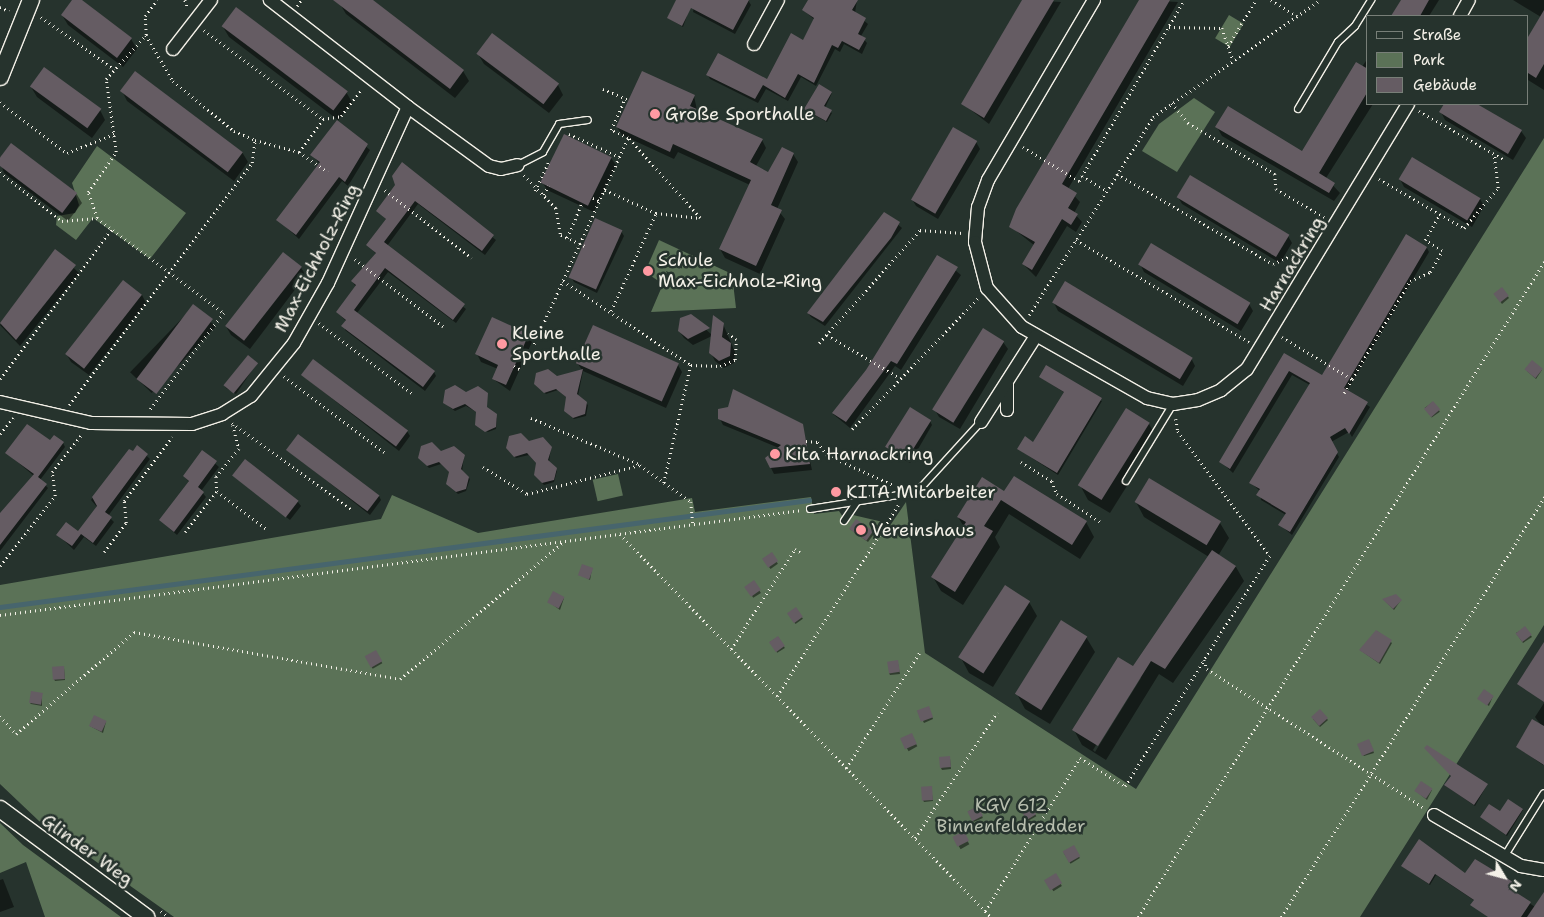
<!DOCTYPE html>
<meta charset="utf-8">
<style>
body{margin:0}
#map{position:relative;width:1544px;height:917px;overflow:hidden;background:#26332d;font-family:"Shantell Sans",sans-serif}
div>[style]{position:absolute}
.green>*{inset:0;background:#5b7257;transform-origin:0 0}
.shadow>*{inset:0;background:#0007;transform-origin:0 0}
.stream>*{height:4.5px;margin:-2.25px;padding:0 2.25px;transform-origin:2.25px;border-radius:2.25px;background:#47656d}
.building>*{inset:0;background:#655c63;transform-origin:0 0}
.path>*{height:2.5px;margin-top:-1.25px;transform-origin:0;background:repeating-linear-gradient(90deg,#f4f1e8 0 1px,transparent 0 5px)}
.roads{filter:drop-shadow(1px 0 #f4f1e8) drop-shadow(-1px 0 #f4f1e8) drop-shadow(0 1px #f4f1e8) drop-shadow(0 -1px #f4f1e8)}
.lane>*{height:6px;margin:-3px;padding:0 3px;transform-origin:3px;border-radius:3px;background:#26332d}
.street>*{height:12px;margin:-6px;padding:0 6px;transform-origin:6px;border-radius:6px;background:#26332d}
.secondary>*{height:16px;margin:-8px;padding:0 8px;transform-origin:8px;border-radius:8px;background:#26332d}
.dots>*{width:14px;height:14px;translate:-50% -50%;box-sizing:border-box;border:2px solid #26332d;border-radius:50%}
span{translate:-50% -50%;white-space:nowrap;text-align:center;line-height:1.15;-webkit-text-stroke:5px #26332d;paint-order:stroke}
.poi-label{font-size:18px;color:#f4f1e8}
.left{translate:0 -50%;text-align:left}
.street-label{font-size:18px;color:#f4f1e8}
.park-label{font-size:18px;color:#b7beae}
.legend{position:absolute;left:1366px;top:15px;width:162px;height:90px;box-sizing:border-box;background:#26332d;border:1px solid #787f78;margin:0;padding:6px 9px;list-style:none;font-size:15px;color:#f4f1e8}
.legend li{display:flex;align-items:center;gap:10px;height:25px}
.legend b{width:25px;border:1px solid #787f78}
.north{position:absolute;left:1479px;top:852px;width:50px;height:50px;-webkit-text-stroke:4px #26332d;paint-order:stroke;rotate:127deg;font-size:14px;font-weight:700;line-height:20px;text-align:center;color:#f4f1e8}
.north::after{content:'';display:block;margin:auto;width:18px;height:22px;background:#f4f1e8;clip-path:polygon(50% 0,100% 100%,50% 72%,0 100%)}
</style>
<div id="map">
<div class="green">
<div style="left:1229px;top:15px;width:17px;height:27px;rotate:31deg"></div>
<div style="clip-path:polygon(1194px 98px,1215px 112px,1177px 172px,1142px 151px,1159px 124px)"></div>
<div style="clip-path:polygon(1544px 138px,1544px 625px,1360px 917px,174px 917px,39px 821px,0 784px,0 585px,381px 519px,392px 495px,478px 533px,692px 498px,695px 512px,811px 497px,814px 514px,839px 511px,847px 523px,853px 515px,883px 522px,881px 527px,887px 530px,906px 502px,925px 653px,1136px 789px)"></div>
<div style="clip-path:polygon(97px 146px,186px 213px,150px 259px,93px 218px,76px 240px,56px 225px,57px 216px,75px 213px,79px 205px,72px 183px)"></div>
<div style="clip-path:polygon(659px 240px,732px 274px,736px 308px,651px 312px,663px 284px,645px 272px)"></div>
<div style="left:618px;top:474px;width:22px;height:26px;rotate:77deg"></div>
<div style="clip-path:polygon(0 823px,23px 845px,121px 917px,45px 917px,26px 862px,0 873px)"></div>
</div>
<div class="shadow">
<div style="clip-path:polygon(73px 0,80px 0,131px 39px,137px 49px,123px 67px,68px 25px,62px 15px)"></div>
<div style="clip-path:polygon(343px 0,371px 0,463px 71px,469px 81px,455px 98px,346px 14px,340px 4px)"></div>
<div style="clip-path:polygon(695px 0,748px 0,751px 5px,735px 34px,693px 12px)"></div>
<div style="clip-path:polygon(809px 0,857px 0,855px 13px,868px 24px,861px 36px,867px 43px,862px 54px,844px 44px,840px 52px,835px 49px,816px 86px,801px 77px,788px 101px,766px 89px,758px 103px,710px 79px,708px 75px,767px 81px,803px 42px,815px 20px,803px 10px)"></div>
<div style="clip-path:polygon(1024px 0,1061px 2px,989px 124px,963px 104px)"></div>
<div style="clip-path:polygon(1140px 0,1178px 2px,1068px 189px,1080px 202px,1074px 213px,1082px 222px,1076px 232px,1067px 226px,1036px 277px,1023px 264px,1035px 246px,1010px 226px)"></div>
<div style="clip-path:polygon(1402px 0,1439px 0,1429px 16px,1393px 16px)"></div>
<div style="clip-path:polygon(1513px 0,1544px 0,1544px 90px,1528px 80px,1528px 40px,1541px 17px)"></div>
<div style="clip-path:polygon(687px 16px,683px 27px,668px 18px)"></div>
<div style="clip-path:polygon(223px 27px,346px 92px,352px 102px,337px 122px,370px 150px,348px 186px,342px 181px,299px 239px,278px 220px,320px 164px,312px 155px,338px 120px,229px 37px)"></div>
<div style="clip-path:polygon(478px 54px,558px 85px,563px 95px,549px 113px,484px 64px)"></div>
<div style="clip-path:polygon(1368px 58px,1368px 104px,1373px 104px,1326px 178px,1340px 193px,1334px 201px,1222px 136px,1217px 127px,1303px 153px)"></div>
<div style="clip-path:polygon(31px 87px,100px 110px,105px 120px,92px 138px,37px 97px)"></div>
<div style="clip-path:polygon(122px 91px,242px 152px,248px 162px,234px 181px,127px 101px)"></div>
<div style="clip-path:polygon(832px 93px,825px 108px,832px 113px,827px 122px,807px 111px)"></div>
<div style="clip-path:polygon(694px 96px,697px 110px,762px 140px,766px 148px,756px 166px,768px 173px,793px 154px,798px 162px,777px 209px,785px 219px,760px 274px,725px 258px,720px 249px,750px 185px,678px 152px,674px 159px,622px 135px,617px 127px)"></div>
<div style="clip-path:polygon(1446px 104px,1475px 104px,1521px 131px,1526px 138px,1513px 160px,1445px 120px,1441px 112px)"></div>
<div style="clip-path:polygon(976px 142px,980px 149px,938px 219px,916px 206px,912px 199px)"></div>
<div style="clip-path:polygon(11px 145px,76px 193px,82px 203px,68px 221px,4px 173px,0 160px)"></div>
<div style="clip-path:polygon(611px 158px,616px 165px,594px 212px,547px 190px,543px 183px)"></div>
<div style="clip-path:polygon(402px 164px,496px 240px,485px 255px,418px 204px,387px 246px,466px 309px,456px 323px,388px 272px,357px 313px,434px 372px,436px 376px,425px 391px,345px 330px,346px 321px,337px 312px,356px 287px,352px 281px,377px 255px,368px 245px,387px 220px,377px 211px,396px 185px)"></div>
<div style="clip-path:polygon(1400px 179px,1480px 199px,1484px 206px,1472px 227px,1404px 187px)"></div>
<div style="clip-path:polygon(1178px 197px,1288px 236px,1292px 243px,1280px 263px,1182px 204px)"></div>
<div style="clip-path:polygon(885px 214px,902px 228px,825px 326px,811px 317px,808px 313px)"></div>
<div style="clip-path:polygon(621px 231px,624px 236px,597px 293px,574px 282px,571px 277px)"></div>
<div style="clip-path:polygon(1427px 248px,1429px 252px,1347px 391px,1370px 407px,1352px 437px,1349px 432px,1331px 442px,1339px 457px,1292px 535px,1280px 525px,1286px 515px,1261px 500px,1260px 491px,1251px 483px,1310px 385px,1292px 375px,1233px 473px,1221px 462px,1284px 354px,1323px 377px)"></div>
<div style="clip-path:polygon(56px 251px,79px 273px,20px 346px,0 325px)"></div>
<div style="clip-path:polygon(938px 256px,961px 275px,901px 370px,895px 366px,850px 428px,833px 414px,867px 371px)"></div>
<div style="clip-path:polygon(1140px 264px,1249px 304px,1253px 311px,1241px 331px,1144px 272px)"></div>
<div style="clip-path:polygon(301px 268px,306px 275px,250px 349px,231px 335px,227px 328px)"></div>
<div style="clip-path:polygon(1502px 289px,1509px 298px,1502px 304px,1496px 296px)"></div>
<div style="clip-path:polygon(142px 295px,146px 303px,89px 375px,71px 362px,67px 355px)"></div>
<div style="clip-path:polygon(1054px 303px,1191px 358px,1195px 366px,1183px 386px,1058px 311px)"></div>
<div style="left:194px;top:306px;width:30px;height:92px;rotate:44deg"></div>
<div style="clip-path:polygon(691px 316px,712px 335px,723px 324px,735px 352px,734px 363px,724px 368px,715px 361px,711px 353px,712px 336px,693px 345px,684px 338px,679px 331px)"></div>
<div style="clip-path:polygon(528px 335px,532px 342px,510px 391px,493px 379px,498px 369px,481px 362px,477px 354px)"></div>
<div style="clip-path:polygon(1003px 342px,1008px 349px,960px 429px,939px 417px,935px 410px)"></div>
<div style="clip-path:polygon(257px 363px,236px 394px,226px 388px,225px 386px)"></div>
<div style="clip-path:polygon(578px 364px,678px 365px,682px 372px,666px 408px,583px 371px,578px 396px,588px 405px,586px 416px,574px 419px,566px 412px,567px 398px,558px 390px,546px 394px,537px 386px,582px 370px)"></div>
<div style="clip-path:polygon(1542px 370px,1536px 379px,1527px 371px)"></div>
<div style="clip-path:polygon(302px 375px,407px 431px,410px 436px,399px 451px)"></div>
<div style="clip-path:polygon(1040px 377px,1102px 401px,1058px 475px,1018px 449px,1034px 443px,1065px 393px)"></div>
<div style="clip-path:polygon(465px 394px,487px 394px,487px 409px,497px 418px,496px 429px,488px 432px,476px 424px,478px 413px,466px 406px,455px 411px,444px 403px)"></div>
<div style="left:1433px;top:402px;width:12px;height:10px;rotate:55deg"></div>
<div style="clip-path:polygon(720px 419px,802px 425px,812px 470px,774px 474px,771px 468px,779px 448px,723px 425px)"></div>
<div style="clip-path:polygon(930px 421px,932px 425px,910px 463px,890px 452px,888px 447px)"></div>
<div style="clip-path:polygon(1149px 424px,1157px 438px,1110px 513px,1088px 500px,1080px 485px)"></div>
<div style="clip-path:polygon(63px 443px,65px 447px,40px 480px,48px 488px,0 551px,0 518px,34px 476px,7px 453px)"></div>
<div style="clip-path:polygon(529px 443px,551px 448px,549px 462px,557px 471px,554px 482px,544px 485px,535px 475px,537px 464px,529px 455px,516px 458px,508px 450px)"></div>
<div style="clip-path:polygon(137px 447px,150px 459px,108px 516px,114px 522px,96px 546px,84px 537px,74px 550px,58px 535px,78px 533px,97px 507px,91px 500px,129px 450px,133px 453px)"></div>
<div style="clip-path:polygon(288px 450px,379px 496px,381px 500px,370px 515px)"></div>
<div style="clip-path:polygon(202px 452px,219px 467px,201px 491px,206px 497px,177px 535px,161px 521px,189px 482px,184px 476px)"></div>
<div style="clip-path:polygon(441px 452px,464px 456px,462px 472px,470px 479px,466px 491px,458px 494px,449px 486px,450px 473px,441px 464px,429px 468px,421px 460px)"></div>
<div style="clip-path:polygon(234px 476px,298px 502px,301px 506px,290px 520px)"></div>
<div style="clip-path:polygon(evenodd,1150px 480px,1220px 523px,1229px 538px,1218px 556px,1236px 567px,1244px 581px,1173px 683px,1159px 674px,1106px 760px,1082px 745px,1074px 730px,1134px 668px,1209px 557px,1144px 517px,1136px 502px,1150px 480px,1138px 678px,1141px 678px,1095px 752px,1093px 750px,1138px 678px)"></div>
<div style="clip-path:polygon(1004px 493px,1086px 522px,1094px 537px,1080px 559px,1009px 514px,995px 537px,1000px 547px,963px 605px,941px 591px,933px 577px,964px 527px,958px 517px)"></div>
<div style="clip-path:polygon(850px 529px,872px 532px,874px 534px,868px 542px)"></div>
<div style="left:771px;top:554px;width:12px;height:9px;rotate:55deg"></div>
<div style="clip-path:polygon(592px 569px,590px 580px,579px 574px)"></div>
<div style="left:754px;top:582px;width:13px;height:9px;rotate:58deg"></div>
<div style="clip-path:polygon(564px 598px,560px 610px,549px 602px)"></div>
<div style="clip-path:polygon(1401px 600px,1394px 610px,1385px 601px)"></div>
<div style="clip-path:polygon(1029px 602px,1037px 616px,993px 687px,969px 673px,961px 658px)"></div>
<div style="left:796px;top:609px;width:12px;height:9px;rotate:55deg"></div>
<div style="clip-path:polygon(1525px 628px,1532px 637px,1523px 643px,1516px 633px)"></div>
<div style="clip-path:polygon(1377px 631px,1392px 643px,1380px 664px,1360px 650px)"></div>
<div style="left:778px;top:637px;width:13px;height:9px;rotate:58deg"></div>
<div style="clip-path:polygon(1086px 637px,1095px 652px,1050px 724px,1025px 709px,1017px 694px)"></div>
<div style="left:376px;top:652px;width:13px;height:11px;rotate:61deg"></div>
<div style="clip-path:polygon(898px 664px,900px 674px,890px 675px,889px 673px)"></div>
<div style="clip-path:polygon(64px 668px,65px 680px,55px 681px,54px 679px)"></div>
<div style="clip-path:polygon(42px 694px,42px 706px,31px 704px,30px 703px)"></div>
<div style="clip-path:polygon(1493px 696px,1489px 706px,1479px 699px)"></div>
<div style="clip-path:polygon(1544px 703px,1544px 762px,1543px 765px,1517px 747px,1541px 725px,1535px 717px)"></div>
<div style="clip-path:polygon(929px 709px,933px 719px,924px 723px,923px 721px)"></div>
<div style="clip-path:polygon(1313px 719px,1327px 719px,1328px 720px,1320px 727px)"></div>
<div style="clip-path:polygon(106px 722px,103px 733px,90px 726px)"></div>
<div style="left:911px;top:735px;width:13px;height:10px;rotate:61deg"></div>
<div style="clip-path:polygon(1370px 743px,1374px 753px,1364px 756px,1363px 755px)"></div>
<div style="clip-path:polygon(950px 759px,951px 769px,942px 770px,941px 768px)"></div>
<div style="clip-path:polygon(1487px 785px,1475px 806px,1446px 786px)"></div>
<div style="clip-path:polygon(931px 788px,933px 801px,924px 802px,923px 800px)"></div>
<div style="clip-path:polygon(1432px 790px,1427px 800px,1416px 791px)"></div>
<div style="left:1030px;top:805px;width:13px;height:9px;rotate:61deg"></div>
<div style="left:978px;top:807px;width:12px;height:10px;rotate:66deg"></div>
<div style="clip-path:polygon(1523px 810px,1507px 836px,1481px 817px,1501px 813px)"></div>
<div style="left:963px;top:833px;width:13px;height:10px;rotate:61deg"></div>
<div style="left:1073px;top:847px;width:13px;height:11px;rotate:58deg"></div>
<div style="clip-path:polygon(1402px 866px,1512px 882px,1510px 890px,1535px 907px,1544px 903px,1544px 917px,1489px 917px,1475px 901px,1436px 875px,1430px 885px)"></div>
<div style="left:1055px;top:875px;width:13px;height:10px;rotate:58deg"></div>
<div style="clip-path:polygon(3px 879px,14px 907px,0 912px,0 880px)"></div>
</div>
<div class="stream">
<div style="left:0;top:607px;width:816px;rotate:-7.53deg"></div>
</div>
<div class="building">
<div style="clip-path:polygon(72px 0,82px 0,132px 38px,117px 58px,61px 15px)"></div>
<div style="clip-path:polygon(333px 0,373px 0,464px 70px,450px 89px)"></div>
<div style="clip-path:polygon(676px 0,749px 0,733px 30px,691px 8px,682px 26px,667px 18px)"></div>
<div style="clip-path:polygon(808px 0,858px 0,852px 10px,866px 18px,858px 34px,866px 38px,859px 50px,842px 41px,838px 48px,832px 45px,814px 83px,798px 74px,785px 98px,763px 85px,755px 99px,706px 75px,718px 53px,767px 79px,791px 33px,803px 40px,814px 18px,802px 10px)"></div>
<div style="clip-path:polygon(1022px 0,1054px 0,984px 118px,961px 104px)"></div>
<div style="clip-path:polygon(1139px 0,1170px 0,1062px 184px,1077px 193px,1068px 208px,1078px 214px,1071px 225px,1062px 219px,1032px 270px,1022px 264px,1035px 242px,1009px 227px,1016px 209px)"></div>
<div style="clip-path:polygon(1401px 0,1429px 0,1420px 16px,1391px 16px)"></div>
<div style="left:236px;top:7px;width:140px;height:24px;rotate:37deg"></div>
<div style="clip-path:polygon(1544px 10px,1544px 64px,1536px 78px,1528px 73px,1528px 37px)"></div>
<div style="left:492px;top:33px;width:84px;height:26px;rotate:37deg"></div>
<div style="clip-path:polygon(1356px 62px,1368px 69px,1368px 91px,1319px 173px,1335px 183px,1329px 193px,1215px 127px,1228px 106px,1302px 151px)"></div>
<div style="left:44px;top:67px;width:71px;height:24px;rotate:36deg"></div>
<div style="left:135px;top:71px;width:135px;height:25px;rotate:37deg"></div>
<div style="clip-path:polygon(642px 71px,695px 95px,690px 106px,763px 139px,750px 162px,768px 172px,782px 147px,794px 153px,771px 205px,782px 210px,756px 266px,719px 249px,751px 180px,673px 144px,670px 152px,616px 127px)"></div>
<div style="clip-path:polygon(819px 84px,832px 92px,824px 106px,832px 110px,826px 121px,804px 109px)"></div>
<div style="clip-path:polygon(1444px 104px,1477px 104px,1522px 130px,1508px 154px,1439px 112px)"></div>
<div style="clip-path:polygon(337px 120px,368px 144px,345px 182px,339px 177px,296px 235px,276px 220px,320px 162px,310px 155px)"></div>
<div style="left:953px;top:127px;width:28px;height:84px;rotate:30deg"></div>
<div style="left:564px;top:134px;width:53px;height:54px;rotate:26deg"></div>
<div style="left:11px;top:143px;width:83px;height:25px;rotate:37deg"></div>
<div style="left:1412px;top:157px;width:80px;height:26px;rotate:31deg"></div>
<div style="clip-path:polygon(402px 162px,494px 235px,482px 251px,415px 201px,384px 242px,465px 304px,453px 320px,385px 268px,354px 310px,435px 371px,423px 387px,341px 326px,346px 320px,336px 312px,356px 285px,351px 281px,376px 253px,366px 245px,386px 219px,376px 211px,395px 185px,392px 176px)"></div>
<div style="left:1190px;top:175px;width:116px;height:26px;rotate:31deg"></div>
<div style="clip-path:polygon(884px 212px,900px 222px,891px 238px,823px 322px,807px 313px)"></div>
<div style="left:595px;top:218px;width:30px;height:65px;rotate:24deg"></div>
<div style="clip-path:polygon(1406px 234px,1427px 247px,1344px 388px,1368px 402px,1349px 434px,1345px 428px,1330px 437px,1338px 452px,1290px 532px,1278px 525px,1286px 513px,1256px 495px,1260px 489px,1249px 483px,1310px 383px,1289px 371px,1230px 469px,1219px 462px,1284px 353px,1322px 375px)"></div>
<div style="left:1151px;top:243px;width:116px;height:25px;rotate:31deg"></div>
<div style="clip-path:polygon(55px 249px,76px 265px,16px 340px,0 323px)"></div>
<div style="left:283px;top:252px;width:24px;height:94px;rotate:38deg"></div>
<div style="clip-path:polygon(937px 255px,958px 267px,897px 364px,891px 361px,846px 422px,832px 413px,866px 370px)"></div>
<div style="left:123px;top:280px;width:24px;height:94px;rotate:38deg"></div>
<div style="left:1065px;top:281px;width:149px;height:25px;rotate:31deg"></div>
<div style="left:1502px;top:287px;width:11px;height:11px;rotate:52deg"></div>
<div style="left:193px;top:304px;width:25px;height:94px;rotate:37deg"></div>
<div style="clip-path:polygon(691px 314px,710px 328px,688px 339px,678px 331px,680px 318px)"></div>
<div style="clip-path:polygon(713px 315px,724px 323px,722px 337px,731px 343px,730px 356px,719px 361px,709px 353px)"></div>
<div style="clip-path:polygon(492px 317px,529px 334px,506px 385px,492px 379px,498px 365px,475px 354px)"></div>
<div style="left:593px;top:325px;width:94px;height:42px;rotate:24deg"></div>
<div style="left:983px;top:328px;width:25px;height:96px;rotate:32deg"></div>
<div style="left:248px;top:355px;width:13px;height:39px;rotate:39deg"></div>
<div style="left:313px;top:359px;width:119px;height:20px;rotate:37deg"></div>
<div style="left:1532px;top:360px;width:14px;height:12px;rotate:39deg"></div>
<div style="clip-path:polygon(1046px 365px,1102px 398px,1057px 473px,1017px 449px,1025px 436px,1033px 442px,1064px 392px,1039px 377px)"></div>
<div style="clip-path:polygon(548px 369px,557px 376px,583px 369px,577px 394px,587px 402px,585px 414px,573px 418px,564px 411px,566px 397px,556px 389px,544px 393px,534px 384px,536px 373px)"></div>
<div style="clip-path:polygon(455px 385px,466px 392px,478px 386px,488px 393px,487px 407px,497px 414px,496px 427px,485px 432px,475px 425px,476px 412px,465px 404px,453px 409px,443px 403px,445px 390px)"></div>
<div style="clip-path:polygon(733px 389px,803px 424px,810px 464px,770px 468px,765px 458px,781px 445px,718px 419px,718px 409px,728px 407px)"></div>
<div style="left:1433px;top:401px;width:11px;height:12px;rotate:49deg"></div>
<div style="left:910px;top:407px;width:25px;height:47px;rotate:32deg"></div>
<div style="left:1126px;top:408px;width:28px;height:91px;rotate:32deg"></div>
<div style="clip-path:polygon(27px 424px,50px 440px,54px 435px,64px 442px,38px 477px,47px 484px,0 545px,0 513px,34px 474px,5px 453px)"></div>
<div style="clip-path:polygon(521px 433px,529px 441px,543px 437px,552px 447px,548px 460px,557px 468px,554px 480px,542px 483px,534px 475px,536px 463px,527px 453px,514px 457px,506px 448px,509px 436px)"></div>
<div style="left:298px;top:434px;width:102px;height:20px;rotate:37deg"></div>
<div style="clip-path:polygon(432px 442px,441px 451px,454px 446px,465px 455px,461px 469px,469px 477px,466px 489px,456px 492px,446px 484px,449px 472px,439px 462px,427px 466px,418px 458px,421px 446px)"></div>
<div style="clip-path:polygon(137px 445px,148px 454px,105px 512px,112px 517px,93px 543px,81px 534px,72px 546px,56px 535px,66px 522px,78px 531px,97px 506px,92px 497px,129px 449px,133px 451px)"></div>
<div style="clip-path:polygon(202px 450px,217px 461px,198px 487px,204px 492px,174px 532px,159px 520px,189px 481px,183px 476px)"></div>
<div style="left:245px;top:459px;width:68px;height:21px;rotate:38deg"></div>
<div style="clip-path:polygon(1014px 476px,1087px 521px,1072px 545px,1001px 500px,984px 526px,993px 531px,955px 592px,931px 577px,966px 522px,957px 517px,982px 477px,1004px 491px)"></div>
<div style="left:1149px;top:478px;width:84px;height:28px;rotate:31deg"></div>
<div style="left:856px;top:519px;width:21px;height:12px;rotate:35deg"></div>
<div style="clip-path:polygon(1212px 550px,1236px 566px,1165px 669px,1151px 661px,1098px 746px,1072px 730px,1118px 657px,1133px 666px)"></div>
<div style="left:772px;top:552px;width:11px;height:12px;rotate:56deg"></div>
<div style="left:582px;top:564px;width:12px;height:12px;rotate:20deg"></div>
<div style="left:754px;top:580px;width:12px;height:12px;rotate:55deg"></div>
<div style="left:1005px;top:585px;width:30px;height:86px;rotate:33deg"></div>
<div style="left:553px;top:591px;width:13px;height:13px;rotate:27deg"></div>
<div style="clip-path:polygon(1396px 594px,1402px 600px,1393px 609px,1382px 599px)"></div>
<div style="left:796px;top:607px;width:12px;height:11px;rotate:55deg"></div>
<div style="left:1061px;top:620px;width:31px;height:87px;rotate:32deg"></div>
<div style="left:1525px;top:626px;width:11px;height:12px;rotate:52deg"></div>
<div style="clip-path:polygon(1376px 630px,1392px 640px,1379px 663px,1359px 650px)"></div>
<div style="left:778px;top:636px;width:12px;height:11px;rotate:55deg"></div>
<div style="clip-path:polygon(1544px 642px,1544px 702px,1517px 684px)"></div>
<div style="left:376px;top:650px;width:13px;height:13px;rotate:61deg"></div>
<div style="left:898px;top:660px;width:12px;height:11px;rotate:81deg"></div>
<div style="left:64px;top:666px;width:13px;height:12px;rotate:86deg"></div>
<div style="left:1484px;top:689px;width:12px;height:12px;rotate:35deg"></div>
<div style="left:31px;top:691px;width:12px;height:12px;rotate:9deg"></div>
<div style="left:929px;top:706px;width:12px;height:13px;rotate:70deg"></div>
<div style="left:1320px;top:709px;width:12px;height:12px;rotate:48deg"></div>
<div style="left:94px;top:715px;width:14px;height:12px;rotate:25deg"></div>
<div style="clip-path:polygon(1532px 719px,1544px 726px,1544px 765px,1516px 747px)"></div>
<div style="left:912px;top:733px;width:12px;height:13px;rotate:66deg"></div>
<div style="left:1369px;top:739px;width:13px;height:13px;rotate:67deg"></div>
<div style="clip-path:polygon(1427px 745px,1488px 784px,1474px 805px,1444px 785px,1451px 776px,1424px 748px)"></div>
<div style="left:950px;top:756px;width:11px;height:11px;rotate:85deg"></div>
<div style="left:1421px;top:781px;width:14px;height:12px;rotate:34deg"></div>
<div style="left:932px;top:786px;width:14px;height:11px;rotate:86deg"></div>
<div style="clip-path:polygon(1508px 799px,1523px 809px,1506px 835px,1480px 817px,1489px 804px,1500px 811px)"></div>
<div style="left:1030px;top:804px;width:12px;height:11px;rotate:59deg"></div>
<div style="left:978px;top:806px;width:11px;height:12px;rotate:63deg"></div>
<div style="left:964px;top:831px;width:11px;height:13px;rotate:63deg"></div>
<div style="clip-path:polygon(1419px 839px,1465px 873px,1475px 859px,1513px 882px,1509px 888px,1531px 902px,1521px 917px,1488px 917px,1470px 905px,1474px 900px,1435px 874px,1429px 884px,1401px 866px)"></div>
<div style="left:1074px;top:845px;width:13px;height:13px;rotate:61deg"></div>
<div style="left:1056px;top:873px;width:12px;height:14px;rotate:59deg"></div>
<div style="clip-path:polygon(1544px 892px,1544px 917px,1527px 917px)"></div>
</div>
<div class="path">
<div style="left:185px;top:0;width:9px;rotate:69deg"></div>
<div style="left:1271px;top:0;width:31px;rotate:32deg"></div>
<div style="left:297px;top:6px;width:7px;rotate:-56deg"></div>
<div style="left:0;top:7px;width:10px;rotate:24deg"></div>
<div style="left:41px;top:17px;width:90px;rotate:35.5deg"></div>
<div style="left:1169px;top:27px;width:53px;rotate:1.1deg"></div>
<div style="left:1222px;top:28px;width:34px;rotate:71deg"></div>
<div style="left:204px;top:30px;width:149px;rotate:36.8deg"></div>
<div style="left:323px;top:119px;width:18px;rotate:-9deg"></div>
<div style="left:341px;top:116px;width:34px;rotate:-52deg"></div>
<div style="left:146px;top:35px;width:53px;rotate:59.6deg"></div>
<div style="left:173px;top:81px;width:79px;rotate:39.3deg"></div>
<div style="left:234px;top:131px;width:23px;rotate:23deg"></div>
<div style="left:1228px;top:46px;width:54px;rotate:-58.7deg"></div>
<div style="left:603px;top:89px;width:28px;rotate:23deg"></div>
<div style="left:0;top:102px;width:84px;rotate:37.3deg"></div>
<div style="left:67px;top:153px;width:51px;rotate:-22deg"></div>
<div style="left:1172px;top:103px;width:26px;rotate:51deg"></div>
<div style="left:1188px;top:123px;width:101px;rotate:30.4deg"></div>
<div style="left:1275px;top:174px;width:15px;rotate:86deg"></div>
<div style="left:1276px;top:189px;width:56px;rotate:30.3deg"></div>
<div style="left:1419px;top:111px;width:99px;rotate:29.7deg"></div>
<div style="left:569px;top:134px;width:56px;rotate:24.3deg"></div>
<div style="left:1023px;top:147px;width:66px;rotate:31.3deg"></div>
<div style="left:1079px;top:181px;width:209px;rotate:-59.9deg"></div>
<div style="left:299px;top:152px;width:35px;rotate:35deg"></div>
<div style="left:0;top:172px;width:79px;rotate:38.3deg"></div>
<div style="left:62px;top:221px;width:35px;rotate:-5deg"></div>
<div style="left:97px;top:218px;width:159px;rotate:36.8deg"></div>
<div style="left:224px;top:313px;width:122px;rotate:127.3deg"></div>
<div style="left:1117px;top:174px;width:180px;rotate:30deg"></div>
<div style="left:1273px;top:264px;width:23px;rotate:-25deg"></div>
<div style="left:1294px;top:254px;width:6px;rotate:31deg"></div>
<div style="left:524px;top:175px;width:46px;rotate:45.9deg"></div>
<div style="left:556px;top:208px;width:27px;rotate:80deg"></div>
<div style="left:561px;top:235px;width:26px;rotate:25deg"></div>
<div style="left:1082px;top:176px;width:29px;rotate:31deg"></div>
<div style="left:1379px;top:179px;width:98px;rotate:30deg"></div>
<div style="left:1464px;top:228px;width:52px;rotate:-49.6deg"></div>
<div style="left:1498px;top:188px;width:34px;rotate:-97deg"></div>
<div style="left:385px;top:190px;width:110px;rotate:38deg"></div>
<div style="left:605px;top:190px;width:56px;rotate:24.3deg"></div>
<div style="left:656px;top:213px;width:44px;rotate:6.5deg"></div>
<div style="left:700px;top:218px;width:108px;rotate:-132deg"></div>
<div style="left:628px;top:138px;width:19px;rotate:-155deg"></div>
<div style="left:611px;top:130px;width:35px;rotate:-66deg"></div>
<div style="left:535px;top:191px;width:33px;rotate:-65deg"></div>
<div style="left:544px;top:195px;width:10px;rotate:-66deg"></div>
<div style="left:593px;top:198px;width:8px;rotate:23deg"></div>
<div style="left:97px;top:218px;width:28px;rotate:-109deg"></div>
<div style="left:88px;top:192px;width:49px;rotate:-55deg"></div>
<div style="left:116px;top:152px;width:74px;rotate:-97.8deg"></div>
<div style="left:106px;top:79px;width:59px;rotate:-47.7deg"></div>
<div style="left:146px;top:35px;width:19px;rotate:-93deg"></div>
<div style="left:145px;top:16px;width:20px;rotate:-53deg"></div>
<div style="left:567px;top:238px;width:39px;rotate:-67deg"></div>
<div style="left:1076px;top:240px;width:201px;rotate:30.5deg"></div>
<div style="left:355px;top:259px;width:111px;rotate:37.3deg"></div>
<div style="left:563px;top:281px;width:153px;rotate:33.3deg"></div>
<div style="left:691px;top:365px;width:121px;rotate:102.9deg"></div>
<div style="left:611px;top:311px;width:108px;rotate:-65.3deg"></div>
<div style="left:1029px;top:315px;width:234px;rotate:-57.9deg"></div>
<div style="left:1153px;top:117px;width:204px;rotate:-35deg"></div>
<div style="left:319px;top:323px;width:116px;rotate:37deg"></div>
<div style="left:827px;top:335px;width:85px;rotate:30.5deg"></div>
<div style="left:1282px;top:337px;width:82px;rotate:31deg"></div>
<div style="left:1352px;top:379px;width:114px;rotate:-59.4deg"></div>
<div style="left:1410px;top:281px;width:22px;rotate:-24deg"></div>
<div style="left:1430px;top:272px;width:24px;rotate:-60deg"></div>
<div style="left:1442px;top:251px;width:20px;rotate:-147deg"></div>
<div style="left:1425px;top:240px;width:30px;rotate:-60deg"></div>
<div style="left:819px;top:343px;width:152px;rotate:-48.2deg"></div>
<div style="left:920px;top:230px;width:43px;rotate:4deg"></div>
<div style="left:534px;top:344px;width:226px;rotate:-65.5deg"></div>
<div style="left:691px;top:365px;width:29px;rotate:2deg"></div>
<div style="left:720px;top:366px;width:16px;rotate:-22deg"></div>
<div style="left:735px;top:360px;width:20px;rotate:-87deg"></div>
<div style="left:736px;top:340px;width:10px;rotate:-143deg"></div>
<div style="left:514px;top:366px;width:9px;rotate:27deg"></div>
<div style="left:284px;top:376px;width:126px;rotate:37.2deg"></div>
<div style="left:0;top:379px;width:188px;rotate:-53.4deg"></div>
<div style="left:1344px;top:393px;width:16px;rotate:-60deg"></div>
<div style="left:69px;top:405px;width:303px;rotate:-52.9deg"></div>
<div style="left:252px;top:163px;width:23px;rotate:-83deg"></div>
<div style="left:255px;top:140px;width:46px;rotate:15.3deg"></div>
<div style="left:299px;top:152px;width:41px;rotate:-54deg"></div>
<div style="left:531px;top:418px;width:117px;rotate:23.1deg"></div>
<div style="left:1176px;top:419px;width:12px;rotate:81deg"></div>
<div style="left:1178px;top:431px;width:155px;rotate:53.6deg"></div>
<div style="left:1270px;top:556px;width:123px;rotate:122.4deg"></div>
<div style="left:1204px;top:660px;width:9px;rotate:72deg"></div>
<div style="left:1207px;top:669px;width:256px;rotate:32.6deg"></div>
<div style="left:232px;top:423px;width:147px;rotate:35.9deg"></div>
<div style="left:233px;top:425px;width:25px;rotate:76deg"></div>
<div style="left:239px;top:449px;width:36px;rotate:129deg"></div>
<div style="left:216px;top:477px;width:14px;rotate:86deg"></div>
<div style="left:217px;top:491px;width:64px;rotate:37.4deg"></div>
<div style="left:852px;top:429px;width:182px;rotate:-46.1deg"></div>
<div style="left:0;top:434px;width:21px;rotate:-51deg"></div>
<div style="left:806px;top:441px;width:12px;rotate:5deg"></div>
<div style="left:818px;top:442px;width:16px;rotate:55deg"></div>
<div style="left:827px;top:455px;width:72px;rotate:24.4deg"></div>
<div style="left:1021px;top:462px;width:36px;rotate:32deg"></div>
<div style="left:1052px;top:481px;width:14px;rotate:69deg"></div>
<div style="left:1057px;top:494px;width:52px;rotate:32.5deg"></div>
<div style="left:483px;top:467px;width:52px;rotate:31.5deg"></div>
<div style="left:527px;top:494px;width:117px;rotate:-14.4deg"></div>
<div style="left:640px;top:465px;width:63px;rotate:36deg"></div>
<div style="left:691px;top:502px;width:22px;rotate:85deg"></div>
<div style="left:185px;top:532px;width:52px;rotate:-52deg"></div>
<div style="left:620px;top:534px;width:533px;rotate:45.91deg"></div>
<div style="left:104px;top:552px;width:36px;rotate:-53deg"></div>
<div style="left:126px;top:523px;width:22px;rotate:-95deg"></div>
<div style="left:124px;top:501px;width:80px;rotate:-53.1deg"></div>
<div style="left:0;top:566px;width:89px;rotate:-51.8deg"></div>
<div style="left:55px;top:496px;width:24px;rotate:-97deg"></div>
<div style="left:52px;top:472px;width:48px;rotate:-51.7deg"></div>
<div style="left:0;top:615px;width:809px;rotate:-7.46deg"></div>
<div style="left:731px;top:649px;width:119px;rotate:-57.4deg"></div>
<div style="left:795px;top:549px;width:6px;rotate:31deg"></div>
<div style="left:777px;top:696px;width:226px;rotate:-57.6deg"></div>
<div style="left:0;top:716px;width:24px;rotate:48deg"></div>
<div style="left:16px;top:734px;width:156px;rotate:-40.8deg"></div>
<div style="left:134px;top:632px;width:270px;rotate:10deg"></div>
<div style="left:400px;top:679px;width:213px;rotate:-40deg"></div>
<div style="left:846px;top:768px;width:138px;rotate:-57.5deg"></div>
<div style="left:915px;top:838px;width:150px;rotate:-56.9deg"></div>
<div style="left:161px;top:911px;width:10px;rotate:37deg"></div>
<div style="left:985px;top:911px;width:180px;rotate:-58.2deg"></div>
<div style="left:1080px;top:758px;width:53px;rotate:31.9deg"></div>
<div style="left:1125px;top:786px;width:149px;rotate:-57.9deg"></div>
<div style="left:1138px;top:917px;width:771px;rotate:-58.21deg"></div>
<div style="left:1281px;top:917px;width:496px;rotate:-57.9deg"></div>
</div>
<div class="roads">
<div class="lane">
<div style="left:1298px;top:109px;width:78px;rotate:-59.2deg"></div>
<div style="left:1338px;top:42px;width:23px;rotate:-43deg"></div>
<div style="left:1355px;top:26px;width:31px;rotate:-58deg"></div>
<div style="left:518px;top:165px;width:28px;rotate:-27deg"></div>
<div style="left:543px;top:152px;width:32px;rotate:-60deg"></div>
<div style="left:559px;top:124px;width:29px;rotate:-8deg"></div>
<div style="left:1126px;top:481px;width:90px;rotate:-58.6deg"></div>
<div style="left:810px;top:509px;width:108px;rotate:-9deg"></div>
<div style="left:917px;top:492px;width:95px;rotate:-47.6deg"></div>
<div style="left:844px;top:521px;width:22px;rotate:-56deg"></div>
<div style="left:1504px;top:857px;width:75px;rotate:-58deg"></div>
</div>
<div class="street">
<div style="left:1094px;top:0;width:209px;rotate:120.5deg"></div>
<div style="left:988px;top:180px;width:29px;rotate:110deg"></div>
<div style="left:978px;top:207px;width:35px;rotate:95deg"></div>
<div style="left:975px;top:242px;width:48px;rotate:75.4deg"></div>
<div style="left:987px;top:288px;width:52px;rotate:48.1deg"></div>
<div style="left:1022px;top:327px;width:144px;rotate:29.6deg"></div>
<div style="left:1147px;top:398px;width:27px;rotate:13deg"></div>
<div style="left:1173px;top:404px;width:25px;rotate:-9deg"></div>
<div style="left:1198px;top:400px;width:25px;rotate:-23deg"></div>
<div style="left:1221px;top:390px;width:33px;rotate:-39deg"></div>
<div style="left:1247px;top:369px;width:310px;rotate:-58.7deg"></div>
<div style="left:1460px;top:16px;width:18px;rotate:-61deg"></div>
<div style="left:754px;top:44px;width:50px;rotate:-61.4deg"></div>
<div style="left:173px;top:49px;width:62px;rotate:-52.2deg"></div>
<div style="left:408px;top:107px;width:100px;rotate:36.1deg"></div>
<div style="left:489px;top:166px;width:12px;rotate:14deg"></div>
<div style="left:501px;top:169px;width:17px;rotate:-13deg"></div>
<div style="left:1007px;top:384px;width:26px;rotate:90deg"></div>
<div style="left:0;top:402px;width:93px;rotate:13deg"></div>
<div style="left:91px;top:423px;width:101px;rotate:0.6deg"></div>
<div style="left:192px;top:424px;width:32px;rotate:-18deg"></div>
<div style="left:222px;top:414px;width:34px;rotate:-32deg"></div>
<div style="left:251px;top:396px;width:68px;rotate:-50.9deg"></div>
<div style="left:294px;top:343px;width:69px;rotate:-60.5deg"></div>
<div style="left:328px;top:283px;width:193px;rotate:-65.6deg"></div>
<div style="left:408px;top:107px;width:175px;rotate:-142.2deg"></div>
<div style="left:981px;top:422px;width:102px;rotate:-57.4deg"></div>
<div style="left:1434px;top:815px;width:101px;rotate:30.4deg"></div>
<div style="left:1521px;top:866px;width:23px;rotate:10deg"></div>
</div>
<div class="secondary">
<div style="left:0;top:77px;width:83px;rotate:-68.1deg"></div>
<div style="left:0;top:809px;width:182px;rotate:36.5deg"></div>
</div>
</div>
<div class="dots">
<div style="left:655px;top:114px;background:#ff9aa2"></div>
<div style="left:648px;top:271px;background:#ff9aa2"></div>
<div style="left:502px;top:344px;background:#ff9aa2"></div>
<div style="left:775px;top:454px;background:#ff9aa2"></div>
<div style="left:836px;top:492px;background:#ff9aa2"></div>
<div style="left:861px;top:530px;background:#ff9aa2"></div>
</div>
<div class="poi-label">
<span class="left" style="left:665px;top:114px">Große Sporthalle</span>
<span class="left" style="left:658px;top:271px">Schule<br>Max-Eichholz-Ring</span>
<span class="left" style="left:512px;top:344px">Kleine<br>Sporthalle</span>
<span class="left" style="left:785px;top:454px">Kita Harnackring</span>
<span class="left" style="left:846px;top:492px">KITA Mitarbeiter</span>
<span class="left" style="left:871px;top:530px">Vereinshaus</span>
</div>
<div class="street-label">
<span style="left:317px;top:258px;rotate:-63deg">Max-Eichholz-Ring</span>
<span style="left:1292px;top:264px;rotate:-59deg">Harnackring</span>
<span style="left:87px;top:850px;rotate:36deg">Glinder Weg</span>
</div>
<div class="park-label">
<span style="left:1011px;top:816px">KGV 612<br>Binnenfeldredder</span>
</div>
<ul class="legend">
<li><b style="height:6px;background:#26332d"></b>Straße</li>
<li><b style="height:14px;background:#5b7257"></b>Park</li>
<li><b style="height:14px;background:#655c63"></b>Gebäude</li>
</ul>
<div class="north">N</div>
</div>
